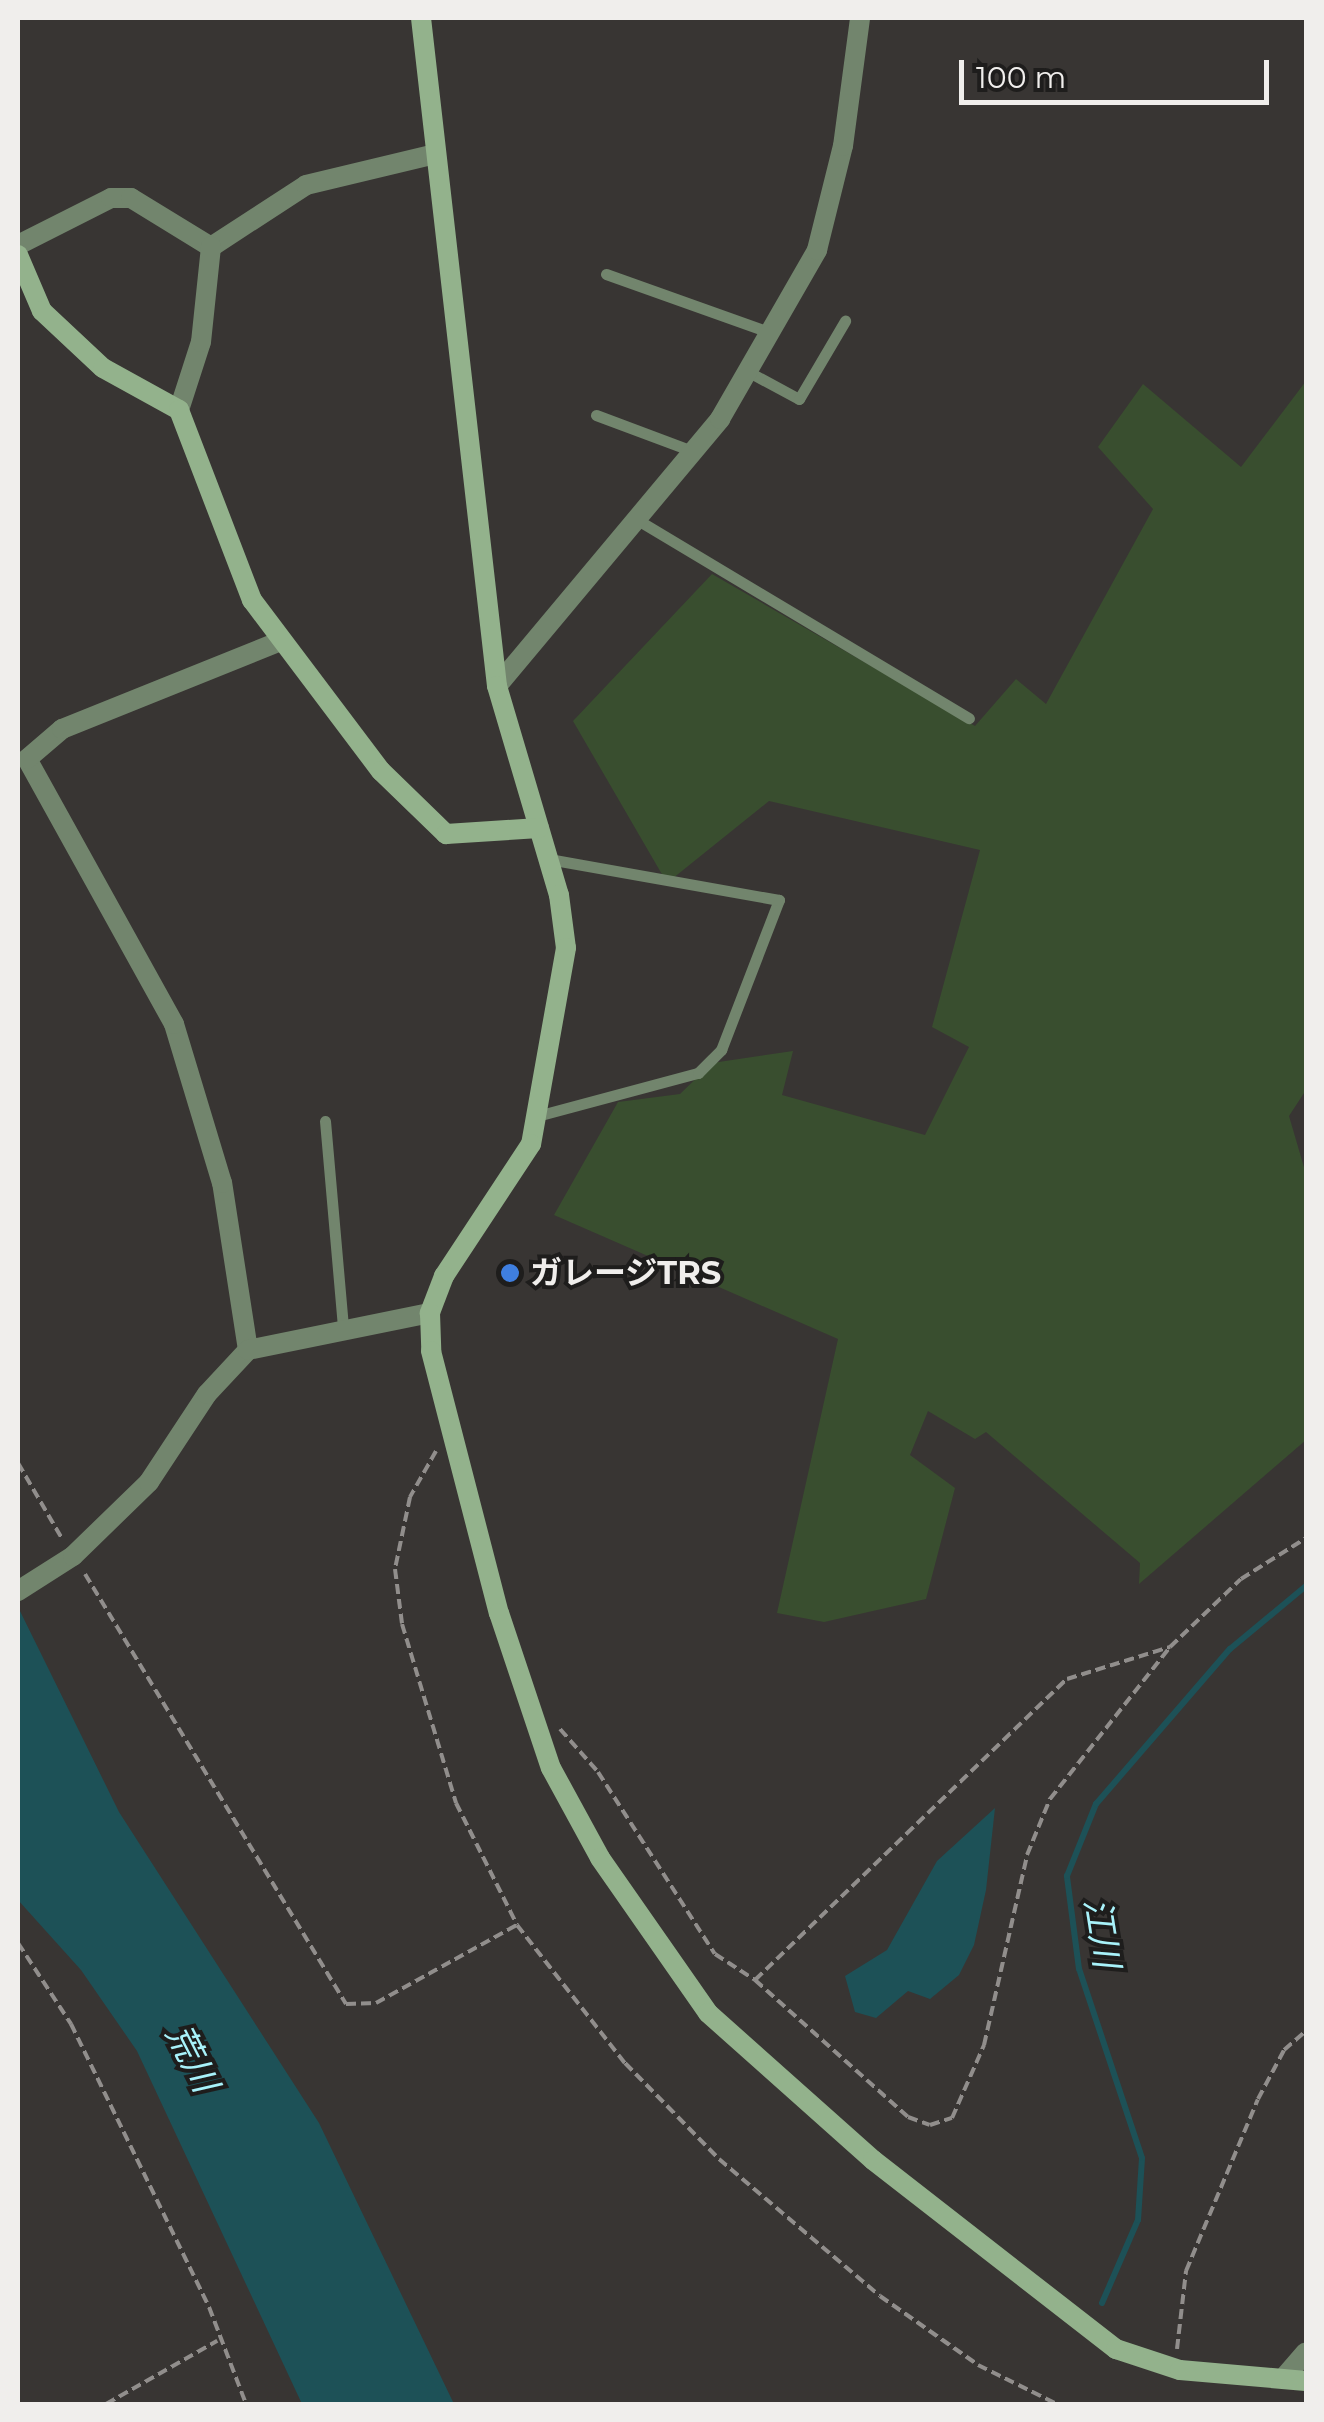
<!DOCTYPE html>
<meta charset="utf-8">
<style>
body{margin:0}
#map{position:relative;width:1324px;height:2422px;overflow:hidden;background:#383533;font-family:Montserrat,"Noto Sans JP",sans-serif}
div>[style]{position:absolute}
.green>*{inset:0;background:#394e2f}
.water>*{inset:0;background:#1d5157}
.stream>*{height:6px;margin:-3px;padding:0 3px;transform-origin:3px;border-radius:3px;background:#1d5157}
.path>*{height:4px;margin-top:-2px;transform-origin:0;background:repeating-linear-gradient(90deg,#918e8c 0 10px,transparent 0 15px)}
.lane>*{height:11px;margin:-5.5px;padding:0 5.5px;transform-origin:5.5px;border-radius:5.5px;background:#72856d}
.street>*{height:20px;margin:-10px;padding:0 10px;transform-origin:10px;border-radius:10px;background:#72856d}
.secondary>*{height:20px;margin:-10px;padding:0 10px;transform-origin:10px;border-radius:10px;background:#93b28c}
.dots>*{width:28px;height:28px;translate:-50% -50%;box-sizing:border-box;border:5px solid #1e1d1c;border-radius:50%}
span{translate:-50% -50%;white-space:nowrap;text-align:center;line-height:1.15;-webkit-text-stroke:8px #1e1d1c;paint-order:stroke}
.poi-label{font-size:32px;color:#f0eeec;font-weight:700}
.left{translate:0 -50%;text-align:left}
.water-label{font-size:35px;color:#a8f2fa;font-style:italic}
.frame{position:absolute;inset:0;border:20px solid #f0eeec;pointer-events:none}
.scale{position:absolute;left:959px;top:60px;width:310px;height:45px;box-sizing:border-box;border:5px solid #f0eeec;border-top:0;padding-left:12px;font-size:30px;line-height:35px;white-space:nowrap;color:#f0eeec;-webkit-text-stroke:8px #1e1d1c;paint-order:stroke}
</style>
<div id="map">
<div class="green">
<div style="clip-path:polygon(1306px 381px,1306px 1090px,1289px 1116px,1306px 1174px,1306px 1440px,1139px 1584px,1140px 1563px,986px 1432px,975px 1439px,928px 1411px,910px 1455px,955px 1488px,926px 1599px,824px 1622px,777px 1613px,838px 1339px,554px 1215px,618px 1102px,680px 1094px,712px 1063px,793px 1051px,782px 1095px,925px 1135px,969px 1047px,932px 1027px,980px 850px,769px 801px,667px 883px,573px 721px,712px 574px,975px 726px,1016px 679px,1046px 704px,1153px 509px,1098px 447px,1143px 384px,1241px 467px)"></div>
</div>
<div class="water">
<div style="clip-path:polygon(18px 1607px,119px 1812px,319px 2123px,454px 2404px,302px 2404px,137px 2051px,81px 1970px,18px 1900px)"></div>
<div style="clip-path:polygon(995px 1808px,986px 1890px,974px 1945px,959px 1975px,930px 1999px,908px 1991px,876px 2018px,855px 2012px,845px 1976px,887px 1950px,937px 1861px)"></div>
</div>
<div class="stream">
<div style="left:1102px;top:2303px;width:90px;rotate:-66.6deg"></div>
<div style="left:1138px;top:2220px;width:62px;rotate:-86.3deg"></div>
<div style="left:1142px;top:2158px;width:199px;rotate:-108.4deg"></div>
<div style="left:1079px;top:1969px;width:94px;rotate:-97.4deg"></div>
<div style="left:1067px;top:1876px;width:78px;rotate:-68.1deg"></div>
<div style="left:1096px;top:1804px;width:205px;rotate:-49.2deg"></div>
<div style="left:1230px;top:1649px;width:99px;rotate:-39.7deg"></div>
</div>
<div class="path">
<div style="left:436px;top:1451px;width:53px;rotate:119.5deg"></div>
<div style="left:410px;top:1497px;width:74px;rotate:101.8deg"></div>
<div style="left:395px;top:1569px;width:55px;rotate:82.7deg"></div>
<div style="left:402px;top:1624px;width:187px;rotate:73.2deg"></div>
<div style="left:456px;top:1803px;width:136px;rotate:63.4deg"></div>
<div style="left:517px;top:1925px;width:175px;rotate:52deg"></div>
<div style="left:625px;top:2063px;width:134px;rotate:45.6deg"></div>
<div style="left:719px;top:2159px;width:211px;rotate:40.4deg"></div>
<div style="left:880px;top:2296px;width:120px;rotate:35.1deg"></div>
<div style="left:978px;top:2365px;width:88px;rotate:26.3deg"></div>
<div style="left:18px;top:1463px;width:86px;rotate:59.8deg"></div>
<div style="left:85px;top:1574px;width:503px;rotate:58.74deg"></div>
<div style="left:346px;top:2004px;width:30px;rotate:-2deg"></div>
<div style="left:376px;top:2003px;width:161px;rotate:-29deg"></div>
<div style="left:560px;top:1729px;width:57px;rotate:48.5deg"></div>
<div style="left:598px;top:1772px;width:216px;rotate:57.3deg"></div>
<div style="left:715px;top:1954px;width:48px;rotate:33deg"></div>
<div style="left:755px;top:1980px;width:205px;rotate:41.8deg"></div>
<div style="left:908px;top:2117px;width:23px;rotate:20deg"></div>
<div style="left:930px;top:2125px;width:23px;rotate:-18deg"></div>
<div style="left:952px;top:2118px;width:80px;rotate:-66.3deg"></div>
<div style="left:984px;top:2045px;width:195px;rotate:-77.2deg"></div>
<div style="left:1027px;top:1855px;width:61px;rotate:-67.7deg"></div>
<div style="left:1050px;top:1799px;width:194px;rotate:-51.7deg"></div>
<div style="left:18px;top:1943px;width:97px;rotate:56.8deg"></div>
<div style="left:71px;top:2024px;width:315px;rotate:64deg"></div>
<div style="left:209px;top:2307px;width:104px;rotate:69.1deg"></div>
<div style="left:755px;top:1980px;width:434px;rotate:-44deg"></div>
<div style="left:1067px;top:1679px;width:108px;rotate:-17.3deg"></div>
<div style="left:1170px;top:1647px;width:98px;rotate:-43.8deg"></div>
<div style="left:1241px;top:1579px;width:77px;rotate:-32.2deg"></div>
<div style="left:1177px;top:2349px;width:79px;rotate:-83.4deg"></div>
<div style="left:1186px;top:2271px;width:186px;rotate:-67.3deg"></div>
<div style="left:1258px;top:2099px;width:55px;rotate:-62deg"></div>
<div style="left:1284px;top:2050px;width:29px;rotate:-41deg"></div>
<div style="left:106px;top:2404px;width:128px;rotate:-29.6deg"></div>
</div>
<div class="lane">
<div style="left:606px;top:274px;width:173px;rotate:19.6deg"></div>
<div style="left:747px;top:371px;width:59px;rotate:28.3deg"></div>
<div style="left:799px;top:399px;width:91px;rotate:-59.5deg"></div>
<div style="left:596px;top:415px;width:106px;rotate:20.5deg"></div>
<div style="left:636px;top:519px;width:388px;rotate:30.9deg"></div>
<div style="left:537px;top:1116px;width:167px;rotate:-15deg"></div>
<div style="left:698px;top:1073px;width:33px;rotate:-45deg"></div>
<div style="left:721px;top:1050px;width:161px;rotate:-68.9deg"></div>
<div style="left:779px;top:900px;width:234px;rotate:-169.9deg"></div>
<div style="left:325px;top:1121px;width:207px;rotate:85deg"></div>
</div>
<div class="street">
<div style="left:18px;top:245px;width:104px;rotate:-26.8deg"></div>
<div style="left:111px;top:198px;width:20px"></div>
<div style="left:131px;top:198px;width:94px;rotate:31.5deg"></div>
<div style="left:211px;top:247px;width:113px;rotate:-33.1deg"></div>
<div style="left:306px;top:185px;width:133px;rotate:-13.5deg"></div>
<div style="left:179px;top:410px;width:71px;rotate:-72.1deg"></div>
<div style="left:201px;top:342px;width:96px;rotate:-84deg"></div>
<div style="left:497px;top:686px;width:348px;rotate:-50.1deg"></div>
<div style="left:720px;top:419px;width:195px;rotate:-60.1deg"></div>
<div style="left:817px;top:250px;width:107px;rotate:-76deg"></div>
<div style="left:843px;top:146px;width:129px;rotate:-82.4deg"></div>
<div style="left:248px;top:1350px;width:169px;rotate:-98.8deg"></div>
<div style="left:222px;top:1183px;width:166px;rotate:-106.8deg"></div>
<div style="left:174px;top:1024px;width:303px;rotate:-119deg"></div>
<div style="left:27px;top:759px;width:46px;rotate:-40.6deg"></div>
<div style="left:62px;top:729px;width:233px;rotate:-21.9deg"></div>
<div style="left:18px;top:1591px;width:65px;rotate:-32.5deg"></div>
<div style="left:73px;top:1556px;width:106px;rotate:-44.2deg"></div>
<div style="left:149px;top:1482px;width:105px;rotate:-56.6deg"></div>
<div style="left:207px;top:1394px;width:60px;rotate:-47deg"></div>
<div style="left:248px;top:1350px;width:186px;rotate:-11.5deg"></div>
<div style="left:1286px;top:2375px;width:30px;rotate:-49deg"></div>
</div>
<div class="secondary">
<div style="left:421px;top:18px;width:672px;rotate:83.51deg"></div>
<div style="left:497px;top:686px;width:218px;rotate:73.5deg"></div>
<div style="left:559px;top:895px;width:53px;rotate:82.5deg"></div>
<div style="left:566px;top:948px;width:199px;rotate:100.1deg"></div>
<div style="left:531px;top:1144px;width:158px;rotate:123.4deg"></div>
<div style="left:444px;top:1276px;width:40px;rotate:111deg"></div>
<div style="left:430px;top:1313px;width:38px;rotate:88deg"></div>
<div style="left:431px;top:1351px;width:271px;rotate:75.5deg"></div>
<div style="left:499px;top:1613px;width:163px;rotate:71.5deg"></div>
<div style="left:551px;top:1768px;width:102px;rotate:61.4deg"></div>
<div style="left:600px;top:1858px;width:189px;rotate:55.1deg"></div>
<div style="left:708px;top:2013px;width:221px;rotate:41.7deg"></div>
<div style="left:873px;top:2160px;width:308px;rotate:37.9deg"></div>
<div style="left:1116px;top:2349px;width:67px;rotate:18.2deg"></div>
<div style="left:1180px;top:2370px;width:126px;rotate:5deg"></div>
<div style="left:18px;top:255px;width:61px;rotate:66.8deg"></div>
<div style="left:42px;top:311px;width:83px;rotate:43.1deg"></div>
<div style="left:103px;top:368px;width:87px;rotate:28.9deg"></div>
<div style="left:179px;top:410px;width:204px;rotate:69deg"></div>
<div style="left:252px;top:600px;width:214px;rotate:53deg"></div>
<div style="left:381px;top:771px;width:91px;rotate:44.1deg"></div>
<div style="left:446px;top:834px;width:93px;rotate:-3.7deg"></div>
</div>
<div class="dots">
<div style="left:510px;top:1273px;background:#3f7fe0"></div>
</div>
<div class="poi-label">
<span class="left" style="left:530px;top:1273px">ガレージTRS</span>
</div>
<div class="water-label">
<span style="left:1102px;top:1933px;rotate:81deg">江川</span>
<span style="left:192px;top:2058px;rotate:63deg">荒川</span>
</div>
<div class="frame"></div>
<div class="scale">100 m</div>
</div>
